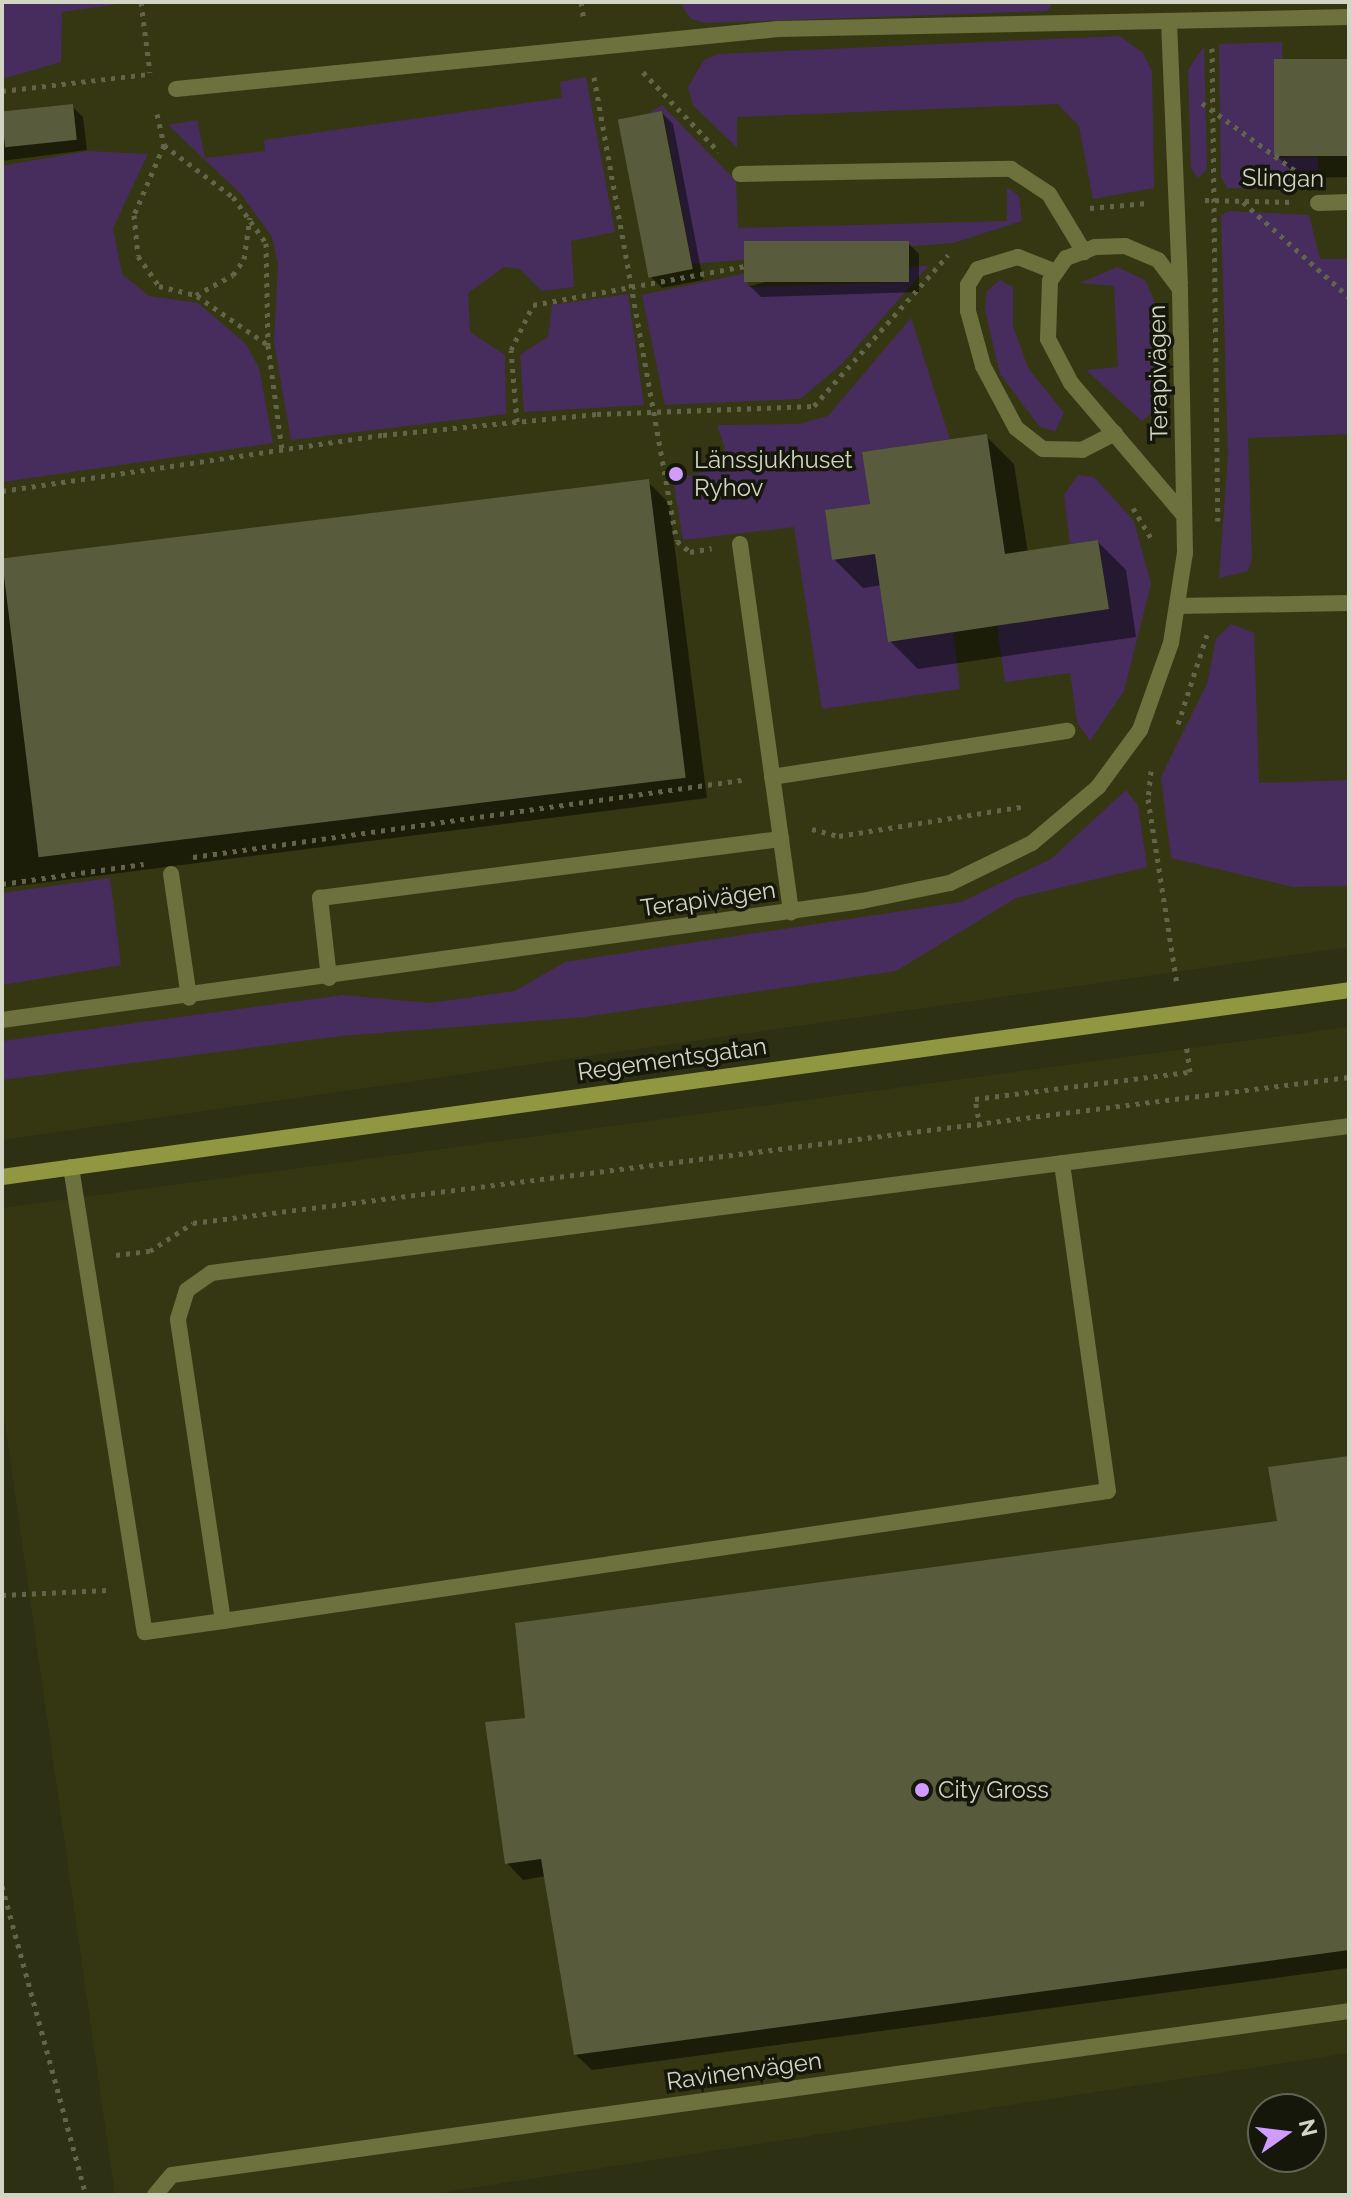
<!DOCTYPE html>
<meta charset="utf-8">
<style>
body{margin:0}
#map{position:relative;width:1351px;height:2197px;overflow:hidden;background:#2e3013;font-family:Raleway,sans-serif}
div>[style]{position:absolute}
.built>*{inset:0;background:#353712}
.green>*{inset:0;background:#472d5d}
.shadow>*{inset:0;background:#0007}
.building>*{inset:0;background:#595b3d;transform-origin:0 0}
.path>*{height:5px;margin-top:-2.5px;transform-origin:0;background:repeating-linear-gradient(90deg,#63654b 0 4px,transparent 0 10px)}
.lane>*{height:16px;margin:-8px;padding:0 8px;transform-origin:8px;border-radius:8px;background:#6d713e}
.street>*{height:16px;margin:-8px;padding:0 8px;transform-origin:8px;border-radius:8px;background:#6d713e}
.secondary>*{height:16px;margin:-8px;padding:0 8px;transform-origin:8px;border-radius:8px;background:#919741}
.dots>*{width:22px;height:22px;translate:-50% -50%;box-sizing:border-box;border:4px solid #16170b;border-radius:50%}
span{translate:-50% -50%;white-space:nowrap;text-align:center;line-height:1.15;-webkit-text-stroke:7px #16170b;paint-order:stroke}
.street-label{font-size:24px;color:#d3d5c4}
.poi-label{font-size:24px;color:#d3d5c4}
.left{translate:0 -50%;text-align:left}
.frame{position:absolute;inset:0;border:4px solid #d3d5c4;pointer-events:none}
.north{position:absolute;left:1247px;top:2093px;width:80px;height:80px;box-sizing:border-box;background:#16170b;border:2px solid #626355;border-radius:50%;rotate:76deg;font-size:22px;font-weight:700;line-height:32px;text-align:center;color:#d3d5c4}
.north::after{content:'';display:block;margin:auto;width:28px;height:36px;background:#d09dff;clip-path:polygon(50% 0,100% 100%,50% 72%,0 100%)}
</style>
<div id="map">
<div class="built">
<div style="clip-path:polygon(2px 2px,1349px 2px,1349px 947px,2px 1140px)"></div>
<div style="clip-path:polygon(1349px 1027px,1349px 2053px,425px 2195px,115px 2195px,2px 1401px,2px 1208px)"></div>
</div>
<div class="green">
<div style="clip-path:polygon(2px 2px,132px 2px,62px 12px,61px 62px,2px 79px)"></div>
<div style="clip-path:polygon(680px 2px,1052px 2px,1048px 11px,707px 23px,691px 19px)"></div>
<div style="clip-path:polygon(1120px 36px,1143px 53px,1152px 71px,1154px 188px,1093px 199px,1079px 126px,1058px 104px,737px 117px,737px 148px,693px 105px,688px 87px,704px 60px,718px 54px)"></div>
<div style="clip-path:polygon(1282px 42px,1282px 61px,1274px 61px,1276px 158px,1318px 157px,1318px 190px,1227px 188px,1221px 177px,1219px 44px)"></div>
<div style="clip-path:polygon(1204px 46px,1207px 169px,1198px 178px,1191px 168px,1188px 70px)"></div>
<div style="clip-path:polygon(586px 77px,615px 232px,571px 241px,574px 287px,542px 291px,520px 269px,504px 267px,468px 293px,470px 332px,505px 355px,506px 414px,291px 440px,274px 342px,278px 264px,272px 237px,241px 194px,168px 125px,197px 120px,205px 158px,265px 151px,264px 140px,562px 98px,560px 82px)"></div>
<div style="clip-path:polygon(662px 105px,736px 181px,738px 228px,1007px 221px,1007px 187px,1019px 196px,1022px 221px,953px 243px,692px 264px,663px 111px,647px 114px)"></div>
<div style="clip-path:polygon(87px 151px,148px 154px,113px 228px,122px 274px,149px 296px,198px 303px,246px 344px,259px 368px,273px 443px,2px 482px,2px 166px)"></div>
<div style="clip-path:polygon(1230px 211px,1309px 215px,1320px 259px,1349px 259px,1349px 434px,1248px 438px,1252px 559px,1248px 571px,1219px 578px,1228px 455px,1221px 215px)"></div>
<div style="clip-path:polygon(928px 266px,842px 364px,800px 399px,665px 405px,642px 295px,747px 273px,748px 287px,909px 282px,909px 267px)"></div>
<div style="clip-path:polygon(1117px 267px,1145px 280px,1159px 312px,1162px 389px,1158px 408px,1142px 421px,1086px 370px,1118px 367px,1114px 286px,1080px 283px)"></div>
<div style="clip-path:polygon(1000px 280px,1013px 287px,1013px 326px,1028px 368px,1064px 413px,1055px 431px,1040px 427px,1000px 374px,985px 310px,987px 291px)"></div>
<div style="clip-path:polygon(628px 294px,644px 405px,524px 412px,520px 355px,548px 337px,552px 305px)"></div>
<div style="clip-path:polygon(911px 318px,950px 439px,862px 452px,870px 504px,825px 511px,833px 560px,875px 554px,953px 632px,960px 689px,822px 709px,794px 527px,683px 540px,671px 468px,689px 476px,718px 468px,725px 448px,717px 425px,799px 424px,828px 416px)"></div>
<div style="clip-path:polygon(1078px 475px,1094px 477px,1134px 521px,1151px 584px,1124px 691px,1090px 741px,1077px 722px,1070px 673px,1005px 682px,997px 626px,1109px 609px,1098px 540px,1070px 544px,1064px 495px)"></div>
<div style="clip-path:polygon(1231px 624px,1254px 633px,1259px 783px,1349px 780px,1349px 886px,1293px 887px,1171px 858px,1161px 777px,1207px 684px,1216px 639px)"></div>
<div style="clip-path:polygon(1126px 790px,1138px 806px,1147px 867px,1016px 898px,896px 971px,584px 1017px,341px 1036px,2px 1080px,2px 1041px,343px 995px,430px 1003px,515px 991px,565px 962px,961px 902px,1051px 859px)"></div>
<div style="clip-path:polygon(110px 878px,121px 965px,2px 985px,2px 893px)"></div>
</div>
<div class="shadow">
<div style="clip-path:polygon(1349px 61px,1349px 177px,1299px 178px,1278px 157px)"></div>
<div style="clip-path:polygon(72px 106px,83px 117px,87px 150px,2px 161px,2px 115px)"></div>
<div style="clip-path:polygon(662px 113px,673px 124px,703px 280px,662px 288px,651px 277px)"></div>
<div style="clip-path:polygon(908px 243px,919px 254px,919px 292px,761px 297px,750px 286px)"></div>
<div style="clip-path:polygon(986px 436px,1014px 464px,1028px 553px,1098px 542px,1126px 570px,1136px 637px,918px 669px,890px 641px,882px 585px,863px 588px,834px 559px,872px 506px)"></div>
<div style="clip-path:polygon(648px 482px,669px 503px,707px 798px,2px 888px,2px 563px)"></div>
<div style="clip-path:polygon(1349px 1458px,1349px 1968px,592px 2070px,575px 2054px,546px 1876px,523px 1880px,507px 1863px,527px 1720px,1279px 1523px)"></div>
</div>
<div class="building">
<div style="left:1349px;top:59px;width:97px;height:75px;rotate:90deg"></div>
<div style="left:73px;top:104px;width:36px;height:72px;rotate:84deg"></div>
<div style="left:662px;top:111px;width:161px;height:45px;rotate:79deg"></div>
<div style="left:909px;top:241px;width:41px;height:165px;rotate:90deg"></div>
<div style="clip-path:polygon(987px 434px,1005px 554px,1098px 540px,1109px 609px,888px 642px,875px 554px,832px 560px,825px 510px,870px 504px,862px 452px)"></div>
<div style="left:649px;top:479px;width:301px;height:652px;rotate:83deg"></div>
<div style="clip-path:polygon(1349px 1456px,1349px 1950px,574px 2055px,541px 1859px,505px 1864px,485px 1722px,525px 1718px,515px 1623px,1277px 1521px,1268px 1467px)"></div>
</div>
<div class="path">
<div style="left:141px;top:2px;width:71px;rotate:82.7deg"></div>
<div style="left:581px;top:2px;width:18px;rotate:81deg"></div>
<div style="left:1212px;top:48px;width:473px;rotate:89.3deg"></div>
<div style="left:643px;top:72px;width:110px;rotate:46.5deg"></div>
<div style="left:594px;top:77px;width:471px;rotate:79.9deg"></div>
<div style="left:677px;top:541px;width:17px;rotate:40deg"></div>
<div style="left:690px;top:552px;width:22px;rotate:-10deg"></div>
<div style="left:2px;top:91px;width:149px;rotate:-6.6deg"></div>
<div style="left:1202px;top:103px;width:126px;rotate:36deg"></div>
<div style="left:157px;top:114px;width:32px;rotate:77deg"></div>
<div style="left:164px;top:145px;width:86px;rotate:37deg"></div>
<div style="left:233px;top:197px;width:57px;rotate:54.3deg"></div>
<div style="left:266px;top:243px;width:102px;rotate:88.9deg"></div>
<div style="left:268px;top:345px;width:106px;rotate:82.4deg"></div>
<div style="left:164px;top:145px;width:76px;rotate:113.2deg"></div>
<div style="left:134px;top:215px;width:41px;rotate:84.4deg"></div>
<div style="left:138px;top:256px;width:37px;rotate:55deg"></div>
<div style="left:159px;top:286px;width:38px;rotate:14deg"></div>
<div style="left:196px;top:295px;width:42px;rotate:-28.4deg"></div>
<div style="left:233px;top:275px;width:19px;rotate:-55deg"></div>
<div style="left:244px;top:259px;width:42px;rotate:-81.9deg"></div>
<div style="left:1205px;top:200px;width:86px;rotate:1.3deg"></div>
<div style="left:1243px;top:202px;width:142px;rotate:41.9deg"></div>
<div style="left:1090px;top:208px;width:57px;rotate:-5deg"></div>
<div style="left:197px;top:296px;width:86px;rotate:34.6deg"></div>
<div style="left:517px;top:422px;width:72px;rotate:-94.8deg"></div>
<div style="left:511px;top:350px;width:50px;rotate:-63.9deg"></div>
<div style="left:533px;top:305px;width:217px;rotate:-10.4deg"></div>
<div style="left:2px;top:491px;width:385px;rotate:-8.4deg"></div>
<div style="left:383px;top:435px;width:215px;rotate:-5.6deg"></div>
<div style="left:597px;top:414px;width:217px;rotate:-2.1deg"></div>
<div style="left:814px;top:406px;width:202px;rotate:-48.4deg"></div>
<div style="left:1133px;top:508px;width:37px;rotate:59deg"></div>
<div style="left:1178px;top:724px;width:94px;rotate:-72deg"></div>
<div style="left:1151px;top:771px;width:28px;rotate:96deg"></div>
<div style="left:1148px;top:799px;width:188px;rotate:81.1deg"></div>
<div style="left:812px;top:829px;width:28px;rotate:15deg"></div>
<div style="left:839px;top:836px;width:189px;rotate:-9.1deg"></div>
<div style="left:193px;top:857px;width:554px;rotate:-7.98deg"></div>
<div style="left:2px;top:884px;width:143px;rotate:-8deg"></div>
<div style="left:980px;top:1127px;width:28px;rotate:-100deg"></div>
<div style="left:975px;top:1099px;width:217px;rotate:-7.2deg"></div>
<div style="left:1190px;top:1072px;width:29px;rotate:-98deg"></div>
<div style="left:116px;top:1255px;width:34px;rotate:-7deg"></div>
<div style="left:150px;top:1251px;width:51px;rotate:-33.1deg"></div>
<div style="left:193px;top:1223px;width:1165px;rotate:-7.2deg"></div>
<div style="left:2px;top:1595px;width:106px;rotate:-2.7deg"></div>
<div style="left:2px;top:1886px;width:320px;rotate:74.8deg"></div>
</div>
<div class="lane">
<div style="left:740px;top:174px;width:271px;rotate:-1.1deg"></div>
<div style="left:1011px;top:169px;width:45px;rotate:33.3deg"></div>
<div style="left:1049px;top:194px;width:68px;rotate:58.9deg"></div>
<div style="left:1318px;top:203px;width:31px;rotate:-2deg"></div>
<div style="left:1056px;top:272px;width:41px;rotate:-158.5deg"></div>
<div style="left:1018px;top:257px;width:42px;rotate:163.3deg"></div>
<div style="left:978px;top:269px;width:19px;rotate:122deg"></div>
<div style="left:968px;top:285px;width:26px;rotate:90deg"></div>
<div style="left:968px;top:311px;width:57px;rotate:74.7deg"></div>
<div style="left:983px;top:366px;width:70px;rotate:62deg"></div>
<div style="left:1016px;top:428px;width:34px;rotate:38deg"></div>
<div style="left:1043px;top:449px;width:39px;rotate:1deg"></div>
<div style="left:1082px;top:450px;width:37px;rotate:-27deg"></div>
<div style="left:740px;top:544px;width:372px;rotate:82.1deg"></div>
<div style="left:1177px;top:606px;width:172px;rotate:-1deg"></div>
<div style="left:772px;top:777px;width:299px;rotate:-8.9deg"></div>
<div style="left:171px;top:874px;width:125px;rotate:81.7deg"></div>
<div style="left:329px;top:978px;width:81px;rotate:-96.4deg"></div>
<div style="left:320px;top:898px;width:465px;rotate:-7.3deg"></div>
<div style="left:71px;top:1167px;width:471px;rotate:81deg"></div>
<div style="left:145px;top:1632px;width:79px;rotate:-8deg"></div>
<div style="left:223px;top:1621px;width:305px;rotate:-98.5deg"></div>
<div style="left:178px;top:1319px;width:30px;rotate:-73deg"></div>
<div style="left:187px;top:1290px;width:29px;rotate:-35deg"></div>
<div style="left:211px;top:1273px;width:1147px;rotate:-7.36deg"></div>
<div style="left:223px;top:1621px;width:894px;rotate:-8.36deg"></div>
<div style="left:1108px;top:1491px;width:331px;rotate:-98deg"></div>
</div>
<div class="street">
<div style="left:1169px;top:22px;width:262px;rotate:87.6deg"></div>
<div style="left:176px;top:89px;width:605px;rotate:-5.69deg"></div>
<div style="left:778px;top:29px;width:571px;rotate:-1.2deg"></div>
<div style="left:2px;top:1020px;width:868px;rotate:-7.88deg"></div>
<div style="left:862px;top:901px;width:90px;rotate:-11.6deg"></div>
<div style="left:950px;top:883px;width:91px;rotate:-26deg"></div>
<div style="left:1032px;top:843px;width:87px;rotate:-40.3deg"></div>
<div style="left:1098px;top:787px;width:71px;rotate:-53.6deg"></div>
<div style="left:1140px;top:730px;width:92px;rotate:-70.4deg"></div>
<div style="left:1171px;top:643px;width:91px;rotate:-81.2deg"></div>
<div style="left:1185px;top:553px;width:264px;rotate:-91.1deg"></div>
<div style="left:1180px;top:289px;width:36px;rotate:-127deg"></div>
<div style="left:1158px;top:260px;width:36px;rotate:-157deg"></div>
<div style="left:1125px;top:246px;width:30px;rotate:178deg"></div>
<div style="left:1095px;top:247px;width:31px;rotate:159deg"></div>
<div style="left:1066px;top:258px;width:28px;rotate:125deg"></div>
<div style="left:1050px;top:281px;width:58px;rotate:92deg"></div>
<div style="left:1048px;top:339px;width:50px;rotate:62.4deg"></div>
<div style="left:1071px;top:383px;width:170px;rotate:49.5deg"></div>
<div style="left:155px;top:2195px;width:26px;rotate:-50deg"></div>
<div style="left:172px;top:2175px;width:1188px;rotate:-7.93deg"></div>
</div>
<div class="secondary">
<div style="left:2px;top:1177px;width:1360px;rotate:-7.9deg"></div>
</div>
<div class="dots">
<div style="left:676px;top:474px;background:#d09dff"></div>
<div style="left:922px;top:1790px;background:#d09dff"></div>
</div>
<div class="street-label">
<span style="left:1283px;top:178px;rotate:1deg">Slingan</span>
<span style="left:1158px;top:373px;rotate:-91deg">Terapivägen</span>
<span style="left:708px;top:899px;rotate:-8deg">Terapivägen</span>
<span style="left:672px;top:1059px;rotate:-8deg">Regementsgatan</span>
<span style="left:744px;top:2071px;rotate:-8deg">Ravinenvägen</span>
</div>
<div class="poi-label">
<span class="left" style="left:694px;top:474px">Länssjukhuset<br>Ryhov</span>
<span class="left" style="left:938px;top:1790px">City Gross</span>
</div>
<div class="frame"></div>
<div class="north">N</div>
</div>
